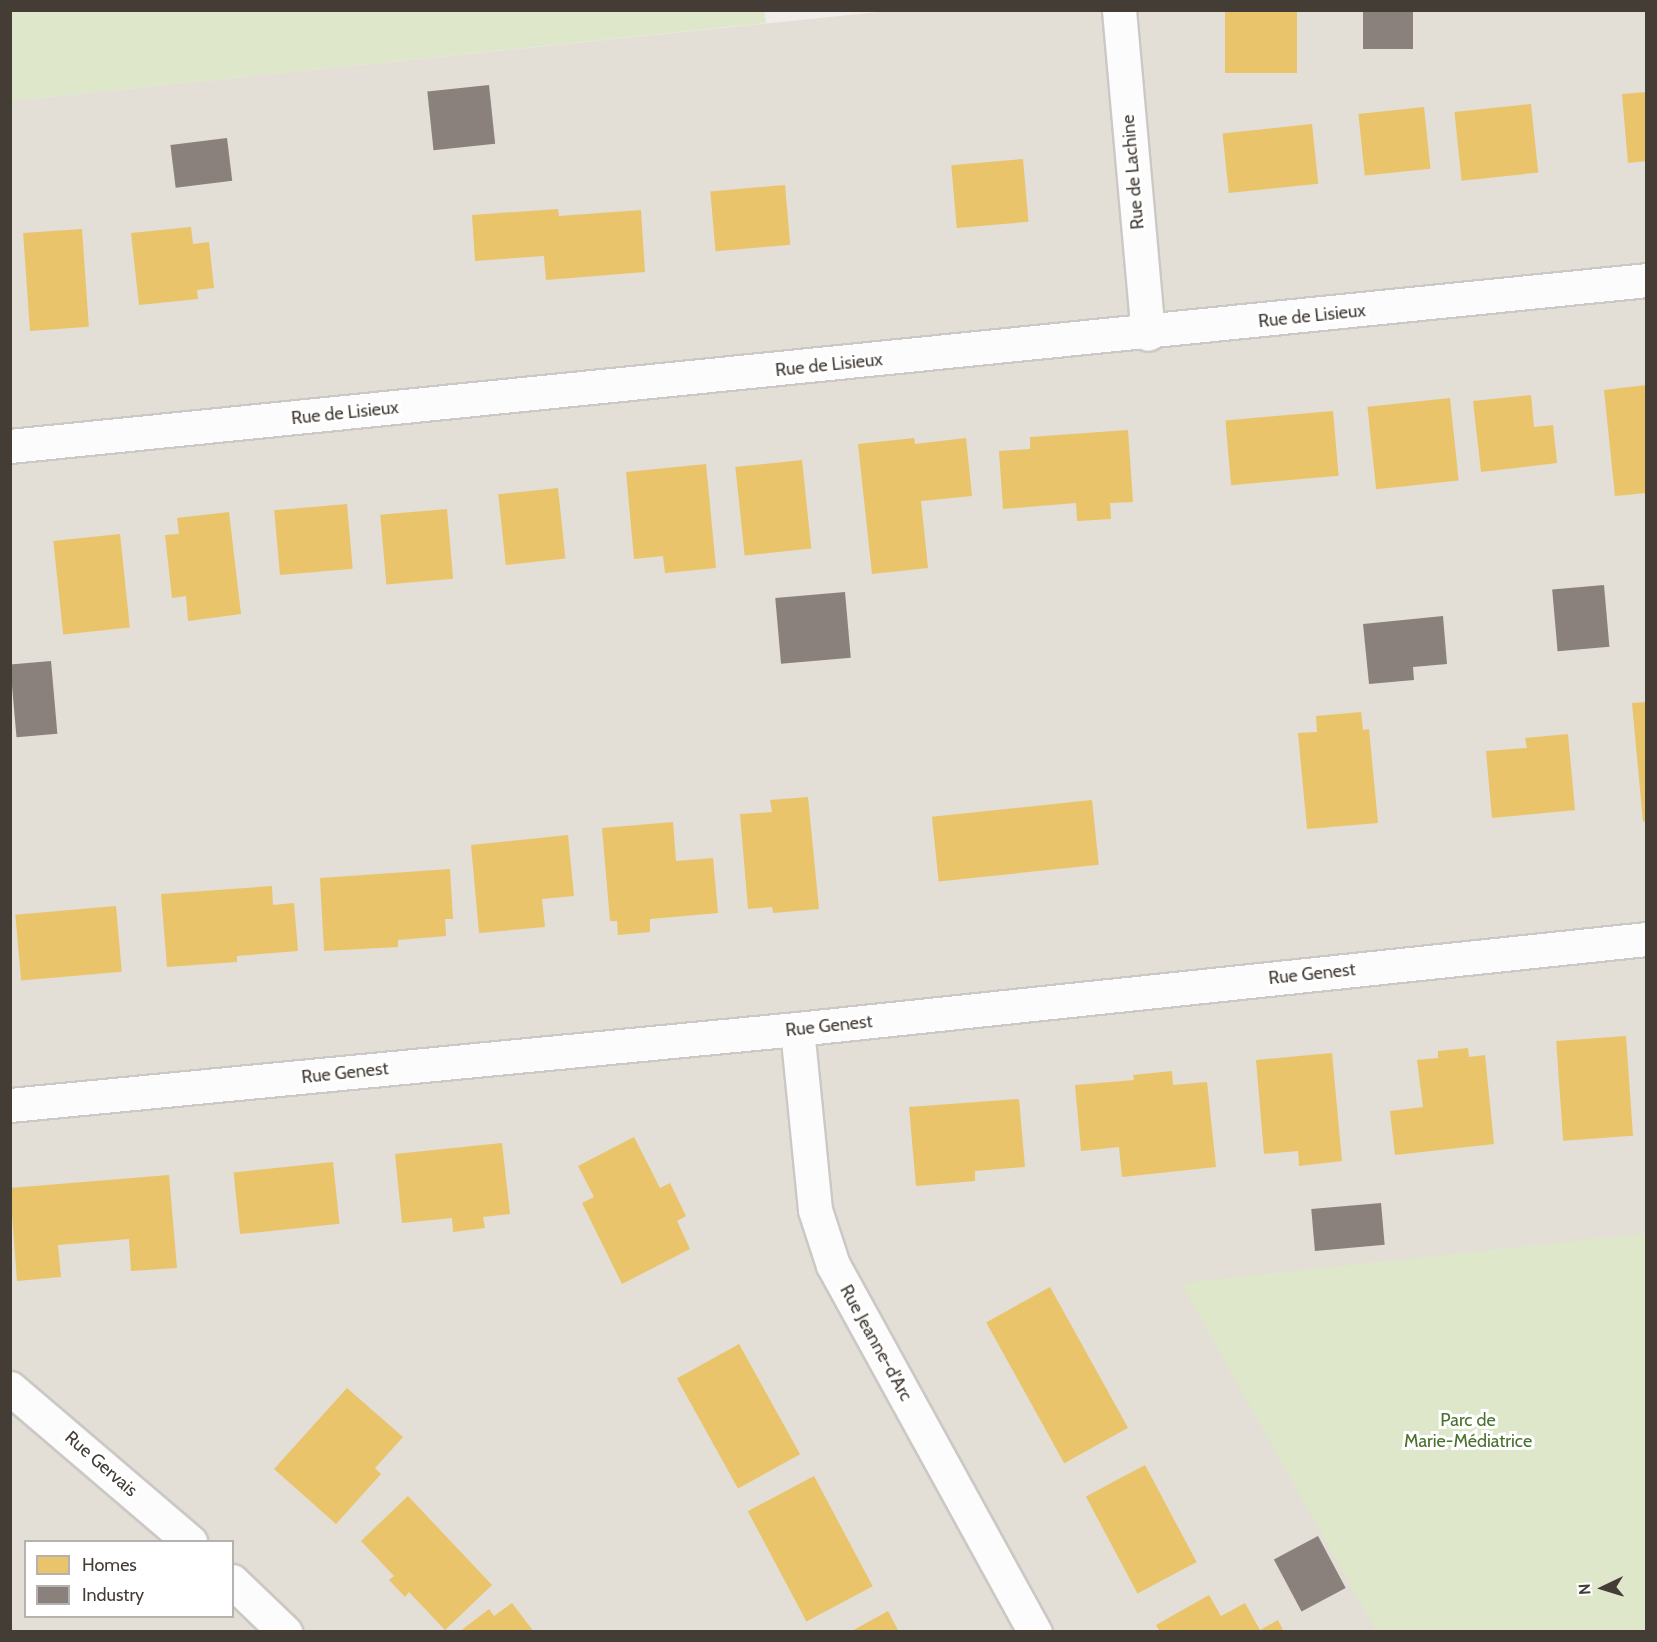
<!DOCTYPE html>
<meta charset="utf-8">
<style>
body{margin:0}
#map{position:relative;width:1657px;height:1642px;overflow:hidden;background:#efece9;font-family:Cabin,sans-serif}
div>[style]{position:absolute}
.residential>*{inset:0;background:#e3ded6}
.green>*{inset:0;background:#dee7ca}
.homes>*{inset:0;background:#e9c46a;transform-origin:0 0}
.industry>*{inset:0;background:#8a817c;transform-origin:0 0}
.roads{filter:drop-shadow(2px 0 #cbc8c5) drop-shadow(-2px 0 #cbc8c5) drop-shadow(0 2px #cbc8c5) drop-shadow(0 -2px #cbc8c5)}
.minor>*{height:33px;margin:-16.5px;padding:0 16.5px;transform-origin:16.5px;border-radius:16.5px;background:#fdfcfc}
span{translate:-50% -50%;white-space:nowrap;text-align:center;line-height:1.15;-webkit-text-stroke:6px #fff;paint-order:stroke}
.street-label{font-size:18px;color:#443d36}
.park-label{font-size:18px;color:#4b712d}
.frame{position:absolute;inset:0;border:12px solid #443d36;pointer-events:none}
.legend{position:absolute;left:24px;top:1540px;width:210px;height:78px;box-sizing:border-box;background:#fff;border:2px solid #b4b1af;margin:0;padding:8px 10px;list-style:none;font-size:18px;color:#443d36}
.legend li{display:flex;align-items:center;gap:12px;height:30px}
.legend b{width:30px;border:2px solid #b4b1af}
.north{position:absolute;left:1573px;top:1558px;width:60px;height:60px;-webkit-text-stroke:4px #fff;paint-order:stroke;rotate:266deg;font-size:16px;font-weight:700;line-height:24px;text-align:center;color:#443d36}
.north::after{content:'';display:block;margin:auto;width:21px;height:27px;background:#443d36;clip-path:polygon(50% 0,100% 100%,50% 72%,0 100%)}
</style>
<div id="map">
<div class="residential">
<div style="clip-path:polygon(evenodd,889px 11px,1646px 11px,1646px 1631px,11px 1631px,10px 101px,889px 11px,26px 1542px,232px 1542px,232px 1616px,26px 1616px,26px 1542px)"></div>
</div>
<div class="green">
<div style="clip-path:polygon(764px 10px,766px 23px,11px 101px,11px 11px)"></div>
<div style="clip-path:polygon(1646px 1233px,1646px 1631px,1376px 1631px,1181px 1283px)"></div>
</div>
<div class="homes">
<div style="left:1225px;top:10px;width:72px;height:63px"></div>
<div style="clip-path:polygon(1646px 92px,1646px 161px,1628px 163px,1622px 94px)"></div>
<div style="left:1531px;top:104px;width:69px;height:77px;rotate:84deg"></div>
<div style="left:1424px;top:107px;width:62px;height:66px;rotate:84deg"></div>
<div style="left:1312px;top:124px;width:60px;height:90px;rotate:84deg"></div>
<div style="left:1023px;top:159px;width:63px;height:72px;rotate:85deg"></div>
<div style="left:785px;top:185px;width:60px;height:75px;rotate:85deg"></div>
<div style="clip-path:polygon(558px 209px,559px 216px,641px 210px,645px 272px,546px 280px,544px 256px,475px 261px,472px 215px)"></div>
<div style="clip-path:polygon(191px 227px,193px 244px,209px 242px,214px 288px,197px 290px,198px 299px,139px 305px,131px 233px)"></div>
<div style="left:82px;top:229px;width:98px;height:59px;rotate:86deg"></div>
<div style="clip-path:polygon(1646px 385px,1646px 493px,1615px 496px,1604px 390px)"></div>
<div style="clip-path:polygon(1531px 395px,1534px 427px,1553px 425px,1557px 463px,1481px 472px,1473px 401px)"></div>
<div style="left:1450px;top:398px;width:83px;height:83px;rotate:84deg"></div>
<div style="left:1333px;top:411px;width:65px;height:108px;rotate:85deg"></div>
<div style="clip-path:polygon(1128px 430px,1133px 502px,1110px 503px,1111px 519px,1077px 521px,1076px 503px,1003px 509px,999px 451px,1030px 449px,1030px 437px)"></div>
<div style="clip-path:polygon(914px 438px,915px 444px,966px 438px,972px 496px,921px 501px,928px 568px,872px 574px,858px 444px)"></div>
<div style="left:802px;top:460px;width:89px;height:67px;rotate:84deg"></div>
<div style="clip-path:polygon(706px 464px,716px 568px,665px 573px,663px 556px,634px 559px,626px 472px)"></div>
<div style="left:558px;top:488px;width:71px;height:60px;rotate:84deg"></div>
<div style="left:347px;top:504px;width:65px;height:73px;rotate:85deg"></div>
<div style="left:447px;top:509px;width:70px;height:67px;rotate:85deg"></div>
<div style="clip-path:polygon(229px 512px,241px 614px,188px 621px,186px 596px,172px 598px,165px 535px,179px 534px,177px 518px)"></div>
<div style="left:120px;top:534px;width:94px;height:67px;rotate:84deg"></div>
<div style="clip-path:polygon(1646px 702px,1646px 821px,1643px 822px,1632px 703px)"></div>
<div style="clip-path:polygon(1361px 712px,1363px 730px,1369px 729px,1378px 823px,1307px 829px,1298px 733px,1317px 732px,1316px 716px)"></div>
<div style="clip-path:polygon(1568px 734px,1575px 810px,1492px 818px,1486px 751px,1527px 748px,1525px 738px)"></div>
<div style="clip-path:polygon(808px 797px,819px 909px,773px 913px,772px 907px,748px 909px,740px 814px,772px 812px,770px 800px)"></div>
<div style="left:1092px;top:800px;width:65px;height:161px;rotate:84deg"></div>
<div style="clip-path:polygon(673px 822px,676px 861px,713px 858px,718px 913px,650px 919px,650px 932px,618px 935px,617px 921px,610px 921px,602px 828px)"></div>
<div style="clip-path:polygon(568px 835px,574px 896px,542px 899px,545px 927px,479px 933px,471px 845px)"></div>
<div style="clip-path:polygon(450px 869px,453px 919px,445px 919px,446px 936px,398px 940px,398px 947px,324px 951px,320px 878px)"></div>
<div style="clip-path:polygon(272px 886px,273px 905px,294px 903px,298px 951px,237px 956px,237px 962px,167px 967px,161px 894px)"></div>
<div style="left:116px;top:906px;width:66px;height:101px;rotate:85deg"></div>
<div style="left:1626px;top:1036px;width:100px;height:70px;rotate:86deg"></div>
<div style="clip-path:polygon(1468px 1048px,1469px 1057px,1485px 1055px,1494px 1144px,1395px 1155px,1390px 1111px,1423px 1107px,1417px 1060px,1438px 1058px,1438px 1051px)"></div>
<div style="clip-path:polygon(1332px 1053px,1342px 1161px,1299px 1166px,1298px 1151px,1264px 1154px,1256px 1060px)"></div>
<div style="clip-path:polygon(1172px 1071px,1173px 1085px,1207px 1082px,1216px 1167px,1122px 1177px,1119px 1147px,1081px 1151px,1075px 1085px,1134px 1080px,1133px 1075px)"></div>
<div style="clip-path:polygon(1019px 1099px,1025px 1167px,975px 1171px,975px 1181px,916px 1186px,909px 1107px)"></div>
<div style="clip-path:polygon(634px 1137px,660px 1188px,670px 1183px,686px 1216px,677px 1221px,690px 1249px,622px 1284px,582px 1203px,594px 1197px,578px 1166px)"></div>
<div style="clip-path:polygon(502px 1143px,510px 1214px,483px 1217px,485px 1228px,453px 1232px,452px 1218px,402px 1223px,395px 1154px)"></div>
<div style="left:333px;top:1162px;width:62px;height:100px;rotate:84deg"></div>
<div style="clip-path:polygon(169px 1175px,177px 1268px,131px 1271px,129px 1239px,58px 1245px,61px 1277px,17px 1281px,10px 1188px)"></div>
<div style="left:1050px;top:1287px;width:161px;height:73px;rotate:61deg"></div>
<div style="left:739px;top:1344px;width:126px;height:71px;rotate:61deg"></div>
<div style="clip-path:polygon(347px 1388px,403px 1437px,375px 1468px,381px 1474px,336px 1524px,274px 1469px)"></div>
<div style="left:1145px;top:1465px;width:110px;height:67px;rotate:62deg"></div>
<div style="left:814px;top:1476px;width:125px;height:75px;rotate:62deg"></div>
<div style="clip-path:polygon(408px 1496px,492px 1585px,445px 1630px,409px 1592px,405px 1597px,389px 1580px,394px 1576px,361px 1541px)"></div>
<div style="clip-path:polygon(1209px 1595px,1221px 1616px,1245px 1603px,1260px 1630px,1278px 1620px,1284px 1632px,1160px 1632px,1156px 1625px)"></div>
<div style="clip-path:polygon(512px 1603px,534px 1632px,459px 1632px,489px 1609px,494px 1616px)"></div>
<div style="clip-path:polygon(888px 1611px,899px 1632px,850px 1632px)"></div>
</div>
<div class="industry">
<div style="left:1363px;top:10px;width:50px;height:39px"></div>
<div style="left:489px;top:85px;width:59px;height:62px;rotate:84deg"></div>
<div style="left:227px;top:138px;width:43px;height:57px;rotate:83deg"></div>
<div style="left:1604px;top:585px;width:62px;height:52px;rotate:85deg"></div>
<div style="left:845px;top:592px;width:66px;height:70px;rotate:85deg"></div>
<div style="clip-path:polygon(1443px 616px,1447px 664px,1413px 667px,1414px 680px,1369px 684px,1363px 624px)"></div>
<div style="left:51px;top:661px;width:73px;height:41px;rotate:85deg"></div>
<div style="left:1381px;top:1203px;width:42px;height:70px;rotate:85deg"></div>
<div style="left:1318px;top:1536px;width:59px;height:50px;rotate:62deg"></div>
</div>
<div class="roads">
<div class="minor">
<div style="left:1119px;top:10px;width:325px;rotate:84.9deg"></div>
<div style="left:10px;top:446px;width:1644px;rotate:-5.79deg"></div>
<div style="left:797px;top:1029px;width:182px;rotate:84.3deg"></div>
<div style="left:815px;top:1210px;width:58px;rotate:71.9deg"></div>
<div style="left:833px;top:1265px;width:419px;rotate:61.2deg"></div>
<div style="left:10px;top:1105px;width:791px;rotate:-5.52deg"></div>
<div style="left:797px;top:1029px;width:854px;rotate:-6.05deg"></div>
<div style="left:10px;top:1388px;width:237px;rotate:40.5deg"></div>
<div style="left:232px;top:1581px;width:74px;rotate:43.9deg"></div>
</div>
</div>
<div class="street-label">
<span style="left:1133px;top:172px;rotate:-95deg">Rue de Lachine</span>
<span style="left:1312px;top:316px;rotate:-6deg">Rue de Lisieux</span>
<span style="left:829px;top:365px;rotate:-6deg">Rue de Lisieux</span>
<span style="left:345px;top:413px;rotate:-6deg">Rue de Lisieux</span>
<span style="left:1312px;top:974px;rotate:-6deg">Rue Genest</span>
<span style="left:829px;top:1026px;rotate:-6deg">Rue Genest</span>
<span style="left:345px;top:1073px;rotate:-6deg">Rue Genest</span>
<span style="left:876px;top:1343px;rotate:61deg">Rue Jeanne-d'Arc</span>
<span style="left:101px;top:1464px;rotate:41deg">Rue Gervais</span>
</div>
<div class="park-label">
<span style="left:1468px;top:1431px">Parc de<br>Marie-Médiatrice</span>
</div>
<div class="frame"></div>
<ul class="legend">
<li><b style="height:16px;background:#e9c46a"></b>Homes</li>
<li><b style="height:16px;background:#8a817c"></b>Industry</li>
</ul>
<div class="north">N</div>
</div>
